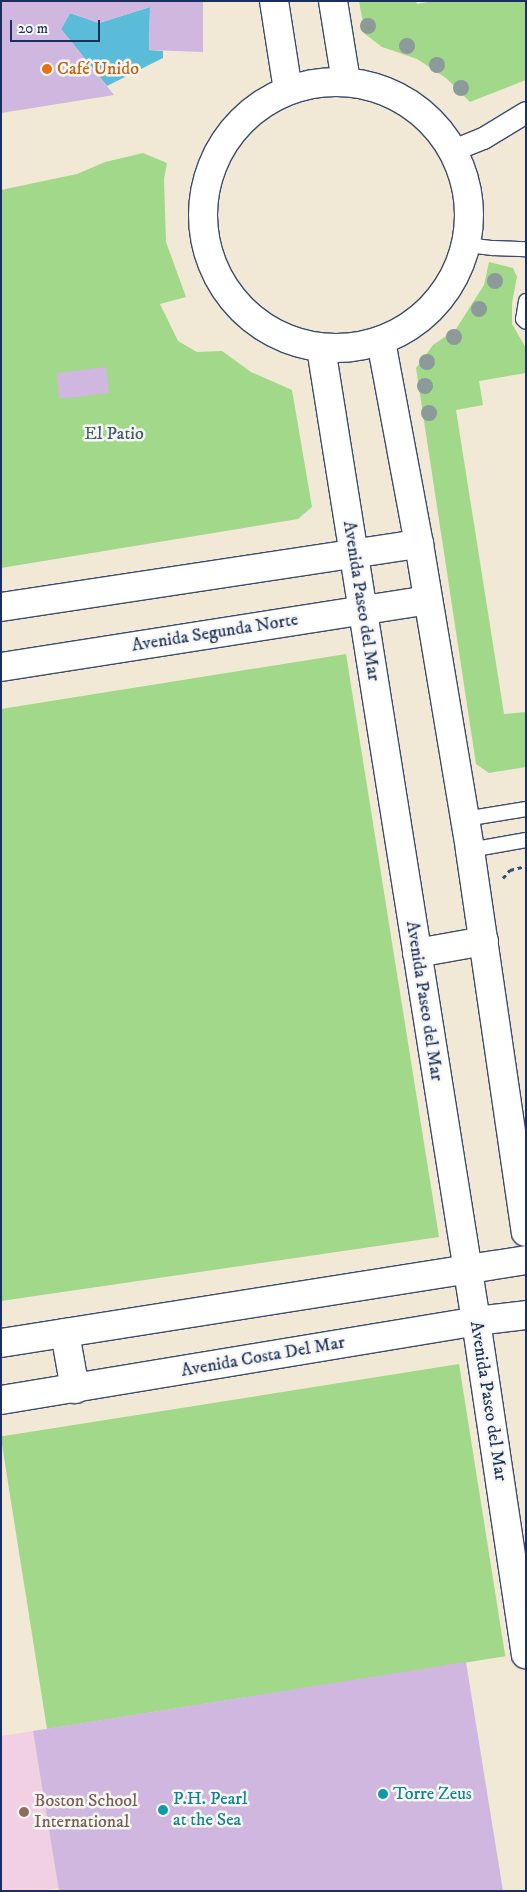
<!DOCTYPE html>
<meta charset="utf-8">
<style>
body{margin:0}
#map{position:relative;width:527px;height:1892px;overflow:hidden;background:#f1e9d5;font-family:"IM FELL DW Pica",serif}
div>[style]{position:absolute}
.built>*{inset:0;background:#f1d0e3}
.green>*{inset:0;background:#a1d88a;transform-origin:0 0}
.water>*{inset:0;background:#5bbcda}
.building>*{inset:0;background:#cfb7df;transform-origin:0 0}
.path>*{height:3px;margin-top:-1.5px;transform-origin:0;background:repeating-linear-gradient(90deg,#3b4b70 0 4px,transparent 0 8px)}
.roads{filter:drop-shadow(1px 0 #3b4b70) drop-shadow(-1px 0 #3b4b70) drop-shadow(0 1px #3b4b70) drop-shadow(0 -1px #3b4b70)}
.service>*{height:14px;margin:-7px;padding:0 7px;transform-origin:7px;border-radius:7px;background:#fff}
.pedestrian>*{height:21px;margin:-10.5px;padding:0 10.5px;transform-origin:10.5px;border-radius:10.5px;background:#fff}
.minor>*{height:28px;margin:-14px;padding:0 14px;transform-origin:14px;border-radius:14px;background:#fff}
.tertiary>*{height:28px;margin:-14px;padding:0 14px;transform-origin:14px;border-radius:14px;background:#fff}
.tertiary>.ring{margin:-14px;padding:0;box-sizing:content-box;background:none;border:28px solid #fff;border-radius:50%}
.trees>*{width:16px;height:16px;margin:-8px;border-radius:50%;background:#8d9a9a}
.dots>*{width:14px;height:14px;translate:-50% -50%;box-sizing:border-box;border:2px solid #f6f6f2;border-radius:50%}
span{translate:-50% -50%;white-space:nowrap;text-align:center;line-height:1.15;-webkit-text-stroke:5px #f6f6f2;paint-order:stroke}
.food-label{font-size:18px;color:#c56008}
.left{translate:0 -50%;text-align:left}
.park-label{font-size:18px;color:#3c5969}
.street-label{font-size:18px;color:#1b2f5e}
.culture-label{font-size:18px;color:#0d838f}
.education-label{font-size:18px;color:#785e54}
.frame{position:absolute;inset:0;border:2px solid #1b2f5e;pointer-events:none}
.scale{position:absolute;left:10px;top:20px;width:90px;height:22px;box-sizing:border-box;border:2px solid #1b2f5e;border-top:0;padding-left:6px;font-size:15px;line-height:18px;white-space:nowrap;color:#1b2f5e;-webkit-text-stroke:4px #f6f6f2;paint-order:stroke}
</style>
<div id="map">
<div class="built">
<div style="clip-path:polygon(33px 1731px,59px 1888px,41px 1891px,1px 1891px,1px 1736px)"></div>
</div>
<div class="green">
<div style="clip-path:polygon(359px 1px,416px 1px,417px 4px,433px 1px,526px 1px,526px 80px,470px 102px,446px 78px,417px 59px,382px 47px,365px 34px)"></div>
<div style="clip-path:polygon(143px 153px,167px 163px,164px 179px,166px 242px,186px 297px,160px 304px,178px 341px,197px 352px,222px 351px,251px 372px,292px 390px,312px 507px,298px 519px,1px 568px,1px 190px,77px 174px,105px 162px)"></div>
<div style="clip-path:polygon(489px 262px,513px 268px,517px 277px,512px 303px,512px 324px,526px 348px,526px 373px,479px 381px,483px 405px,456px 410px,504px 714px,526px 712px,526px 767px,489px 773px,476px 764px,416px 368px,433px 345px,456px 329px,484px 285px)"></div>
<div style="clip-path:polygon(346px 654px,439px 1237px,1px 1301px,1px 709px)"></div>
<div style="left:459px;top:1364px;width:296px;height:464px;rotate:81deg"></div>
</div>
<div class="water">
<div style="clip-path:polygon(150px 7px,149px 50px,163px 51px,163px 58px,107px 86px,61px 29px,70px 13px,99px 23px)"></div>
</div>
<div class="building">
<div style="clip-path:polygon(1px 1px,203px 1px,203px 52px,149px 50px,150px 7px,99px 23px,70px 13px,61px 29px,114px 95px,1px 113px)"></div>
<div style="left:106px;top:367px;width:26px;height:50px;rotate:83deg"></div>
<div style="clip-path:polygon(466px 1662px,503px 1891px,59px 1891px,33px 1731px)"></div>
</div>
<div class="path">
<div style="left:503px;top:878px;width:11px;rotate:-49deg"></div>
<div style="left:510px;top:870px;width:16px;rotate:-14deg"></div>
</div>
<div class="roads">
<div class="service">
<div style="left:467px;top:245px;width:26px;rotate:7deg"></div>
<div style="left:493px;top:248px;width:33px;rotate:2deg"></div>
<div style="left:526px;top:301px;width:18px;rotate:99deg"></div>
<div style="left:523px;top:319px;width:4px;rotate:45deg"></div>
<div style="left:465px;top:819px;width:62px;rotate:-9.3deg"></div>
<div style="left:470px;top:850px;width:57px;rotate:-10.1deg"></div>
</div>
<div class="pedestrian">
<div style="left:453px;top:150px;width:32px;rotate:-22deg"></div>
<div style="left:483px;top:138px;width:50px;rotate:-31.2deg"></div>
</div>
<div class="minor">
<div style="left:381px;top:341px;width:207px;rotate:79.4deg"></div>
<div style="left:419px;top:544px;width:310px;rotate:80.5deg"></div>
<div style="left:470px;top:850px;width:386px;rotate:81.7deg"></div>
<div style="left:321px;top:348px;width:985px;rotate:80.95deg"></div>
<div style="left:476px;top:1321px;width:337px;rotate:81.5deg"></div>
<div style="left:1px;top:607px;width:423px;rotate:-8.6deg"></div>
<div style="left:1px;top:667px;width:432px;rotate:-8.9deg"></div>
<div style="left:417px;top:953px;width:68px;rotate:-10.2deg"></div>
<div style="left:65px;top:1333px;width:57px;rotate:79.9deg"></div>
<div style="left:1px;top:1343px;width:532px;rotate:-8.98deg"></div>
<div style="left:1px;top:1400px;width:482px;rotate:-9.4deg"></div>
<div style="left:476px;top:1321px;width:50px;rotate:-6.8deg"></div>
</div>
<div class="tertiary">
<div style="left:274px;top:1px;width:90px;rotate:81.1deg"></div>
<div style="left:333px;top:1px;width:81px;rotate:80.8deg"></div>
<div class="ring" style="left:203px;top:82px;width:238px;height:238px"></div>
</div>
</div>
<div class="trees">
<div style="left:368px;top:26px"></div>
<div style="left:407px;top:46px"></div>
<div style="left:437px;top:65px"></div>
<div style="left:461px;top:88px"></div>
<div style="left:495px;top:281px"></div>
<div style="left:479px;top:309px"></div>
<div style="left:454px;top:337px"></div>
<div style="left:427px;top:362px"></div>
<div style="left:425px;top:386px"></div>
<div style="left:429px;top:413px"></div>
</div>
<div class="dots">
<div style="left:47px;top:69px;background:#e8710a"></div>
<div style="left:383px;top:1794px;background:#0f9aa8"></div>
<div style="left:163px;top:1810px;background:#0f9aa8"></div>
<div style="left:24px;top:1812px;background:#8d6e63"></div>
</div>
<div class="food-label">
<span class="left" style="left:57px;top:69px">Café Unido</span>
</div>
<div class="park-label">
<span style="left:114px;top:434px">El Patio</span>
</div>
<div class="street-label">
<span style="left:361px;top:601px;rotate:81deg">Avenida Paseo del Mar</span>
<span style="left:215px;top:633px;rotate:-9deg">Avenida Segunda Norte</span>
<span style="left:424px;top:1001px;rotate:81deg">Avenida Paseo del Mar</span>
<span style="left:263px;top:1357px;rotate:-10deg">Avenida Costa Del Mar</span>
<span style="left:488px;top:1401px;rotate:81deg">Avenida Paseo del Mar</span>
</div>
<div class="culture-label">
<span class="left" style="left:393px;top:1794px">Torre Zeus</span>
<span class="left" style="left:173px;top:1810px">P.H. Pearl<br>at the Sea</span>
</div>
<div class="education-label">
<span class="left" style="left:34px;top:1812px">Boston School<br>International</span>
</div>
<div class="frame"></div>
<div class="scale">20 m</div>
</div>
